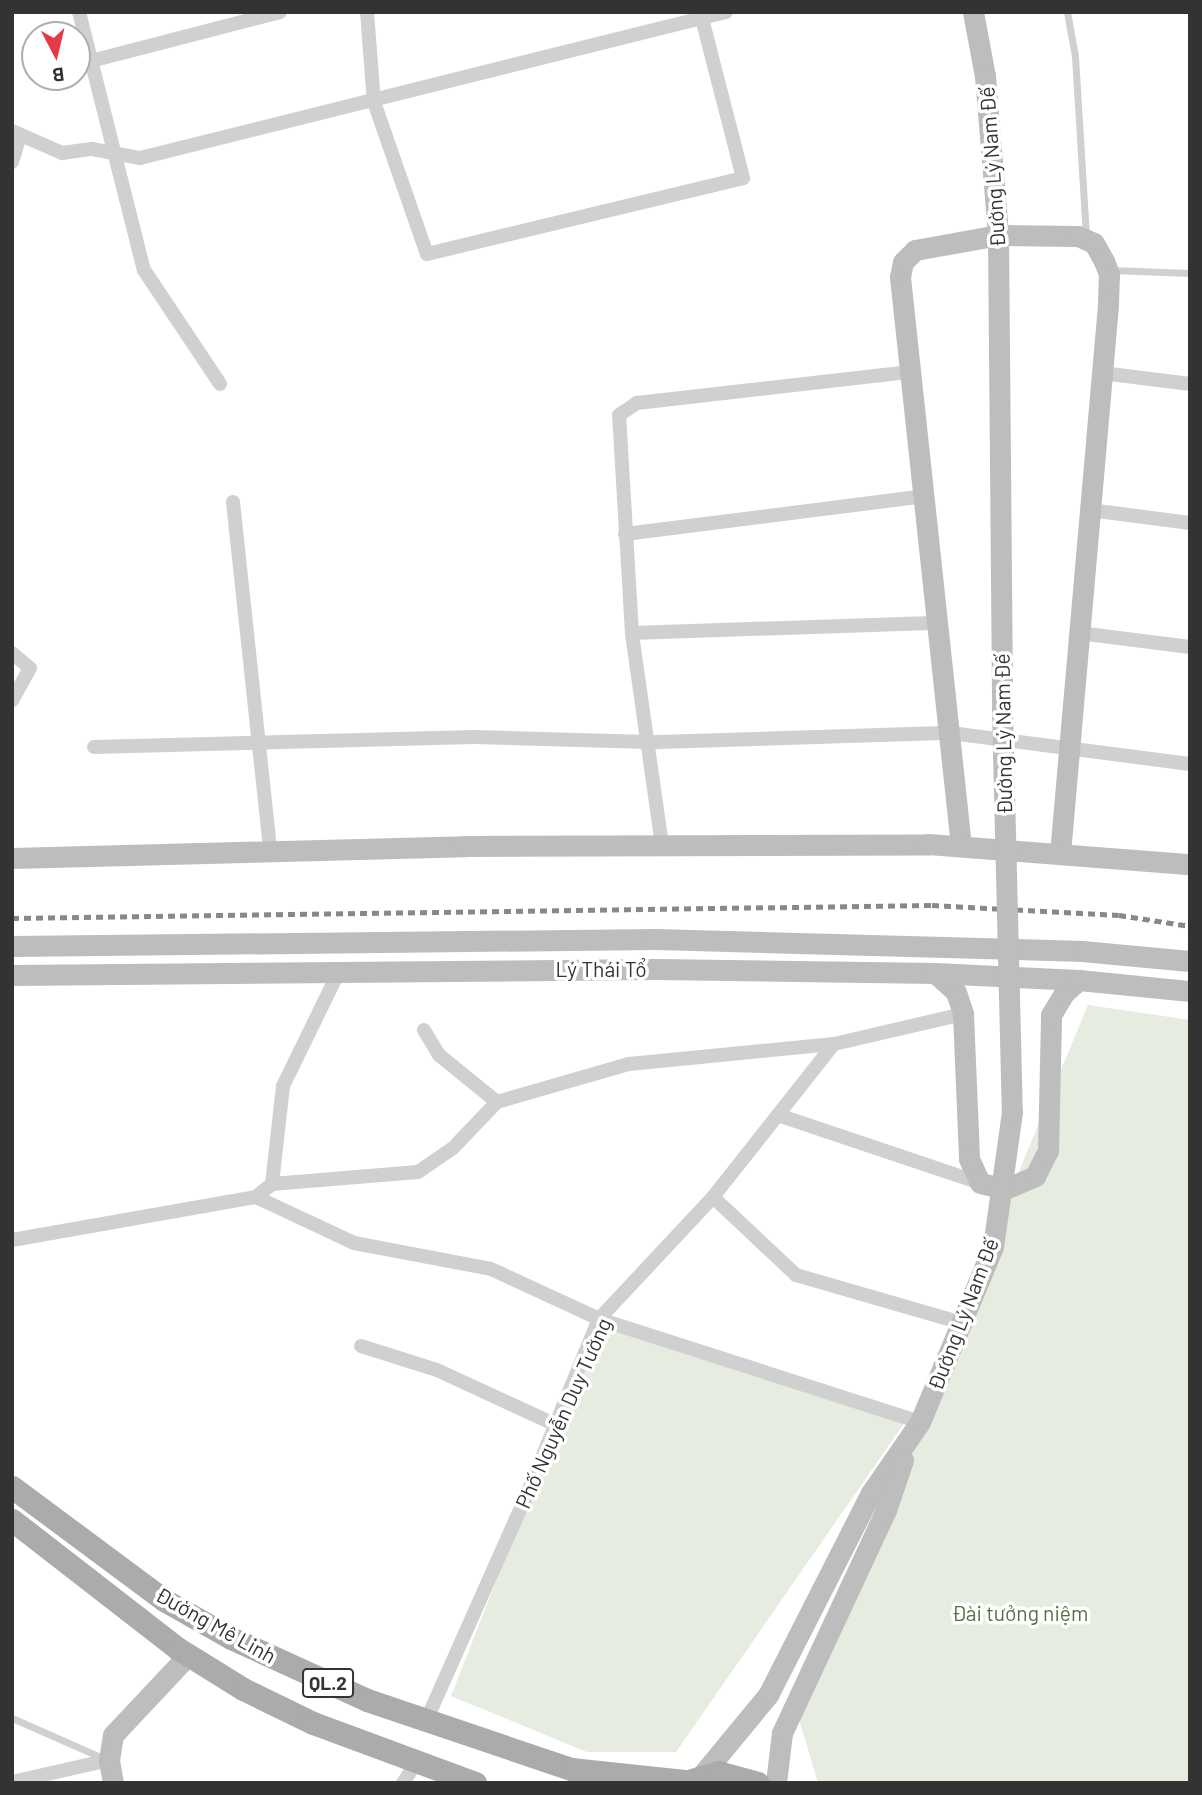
<!DOCTYPE html>
<meta charset="utf-8">
<style>
body{margin:0}
#map{position:relative;width:1202px;height:1795px;overflow:hidden;background:#fff;font-family:Barlow,sans-serif}
div>[style]{position:absolute}
.green>*{inset:0;background:#e6ecdf}
.lane>*{height:7px;margin:-3.5px;padding:0 3.5px;transform-origin:3.5px;border-radius:3.5px;background:#d0d0d0}
.street>*{height:14px;margin:-7px;padding:0 7px;transform-origin:7px;border-radius:7px;background:#d0d0d0}
.secondary>*{height:21px;margin:-10.5px;padding:0 10.5px;transform-origin:10.5px;border-radius:10.5px;background:#bdbdbd}
.primary>*{height:23px;margin:-11.5px;padding:0 11.5px;transform-origin:11.5px;border-radius:11.5px;background:#ababab}
.rail>*{height:4.5px;margin-top:-2.25px;transform-origin:0;background:repeating-linear-gradient(90deg,#888 0 7px,transparent 0 12px)}
.secondary-bridge>*{height:21px;margin:-10.5px;padding:0 10.5px;transform-origin:10.5px;border-radius:10.5px;background:#bdbdbd}
span{translate:-50% -50%;white-space:nowrap;text-align:center;line-height:1.15;-webkit-text-stroke:7px #fff;paint-order:stroke}
.shield-label span{padding:2px 5px;background:#fff;border:2px solid;border-radius:5px;-webkit-text-stroke-width:0}
.shield-label{font-size:19px;color:#333;font-weight:700}
.street-label{font-size:21px;color:#333}
.park-label{font-size:21px;color:#56703f}
.frame{position:absolute;inset:0;border:14px solid #333;pointer-events:none}
.north{position:absolute;left:21px;top:21px;width:70px;height:70px;box-sizing:border-box;background:#fff;border:2px solid #adadad;border-radius:50%;rotate:173deg;font-size:19px;font-weight:700;line-height:28px;text-align:center;color:#333}
.north::after{content:'';display:block;margin:auto;width:24px;height:32px;background:#e63946;clip-path:polygon(50% 0,100% 100%,50% 72%,0 100%)}
</style>
<div id="map">
<div class="green">
<div style="clip-path:polygon(1088px 1005px,1190px 1020px,1190px 1783px,818px 1783px,796px 1709px)"></div>
<div style="clip-path:polygon(599px 1319px,907px 1419px,676px 1752px,587px 1752px,451px 1696px)"></div>
</div>
<div class="lane">
<div style="left:1067px;top:12px;width:45px;rotate:79.7deg"></div>
<div style="left:1075px;top:56px;width:179px;rotate:86.5deg"></div>
<div style="left:1111px;top:270px;width:79px;rotate:2.2deg"></div>
<div style="left:12px;top:1718px;width:102px;rotate:23.8deg"></div>
</div>
<div class="street">
<div style="left:79px;top:12px;width:266px;rotate:75.9deg"></div>
<div style="left:144px;top:270px;width:137px;rotate:56.3deg"></div>
<div style="left:367px;top:12px;width:90px;rotate:85.6deg"></div>
<div style="left:374px;top:102px;width:161px;rotate:70.8deg"></div>
<div style="left:427px;top:254px;width:325px;rotate:-13.5deg"></div>
<div style="left:743px;top:178px;width:165px;rotate:-104.4deg"></div>
<div style="left:91px;top:61px;width:195px;rotate:-14.5deg"></div>
<div style="left:12px;top:131px;width:55px;rotate:23.7deg"></div>
<div style="left:62px;top:153px;width:30px;rotate:-8deg"></div>
<div style="left:92px;top:149px;width:49px;rotate:10.6deg"></div>
<div style="left:140px;top:158px;width:604px;rotate:-13.99deg"></div>
<div style="left:12px;top:162px;width:28px;rotate:-73deg"></div>
<div style="left:1102px;top:373px;width:89px;rotate:7.1deg"></div>
<div style="left:233px;top:502px;width:351px;rotate:83.9deg"></div>
<div style="left:1090px;top:510px;width:101px;rotate:7.4deg"></div>
<div style="left:625px;top:534px;width:301px;rotate:-7.2deg"></div>
<div style="left:632px;top:633px;width:307px;rotate:-1.9deg"></div>
<div style="left:1079px;top:633px;width:112px;rotate:7.2deg"></div>
<div style="left:12px;top:653px;width:23px;rotate:40deg"></div>
<div style="left:30px;top:668px;width:37px;rotate:119deg"></div>
<div style="left:94px;top:747px;width:380px;rotate:-1.5deg"></div>
<div style="left:474px;top:737px;width:184px;rotate:1.6deg"></div>
<div style="left:658px;top:742px;width:293px;rotate:-1.8deg"></div>
<div style="left:951px;top:733px;width:241px;rotate:7.4deg"></div>
<div style="left:662px;top:845px;width:214px;rotate:-98.1deg"></div>
<div style="left:632px;top:633px;width:218px;rotate:-93.4deg"></div>
<div style="left:619px;top:415px;width:22px;rotate:-34deg"></div>
<div style="left:637px;top:403px;width:275px;rotate:-6.5deg"></div>
<div style="left:424px;top:1030px;width:29px;rotate:59deg"></div>
<div style="left:439px;top:1055px;width:75px;rotate:39deg"></div>
<div style="left:778px;top:1115px;width:213px;rotate:18.6deg"></div>
<div style="left:272px;top:1184px;width:99px;rotate:-83.6deg"></div>
<div style="left:283px;top:1086px;width:128px;rotate:-64deg"></div>
<div style="left:256px;top:1197px;width:108px;rotate:25.1deg"></div>
<div style="left:354px;top:1243px;width:139px;rotate:10.7deg"></div>
<div style="left:491px;top:1269px;width:119px;rotate:24.8deg"></div>
<div style="left:599px;top:1319px;width:337px;rotate:17.8deg"></div>
<div style="left:713px;top:1197px;width:114px;rotate:43.2deg"></div>
<div style="left:796px;top:1275px;width:173px;rotate:16.1deg"></div>
<div style="left:12px;top:1240px;width:248px;rotate:-10deg"></div>
<div style="left:256px;top:1197px;width:21px;rotate:-39deg"></div>
<div style="left:272px;top:1184px;width:146px;rotate:-4.7deg"></div>
<div style="left:418px;top:1172px;width:42px;rotate:-34.4deg"></div>
<div style="left:453px;top:1148px;width:64px;rotate:-46.3deg"></div>
<div style="left:497px;top:1102px;width:137px;rotate:-16.1deg"></div>
<div style="left:629px;top:1064px;width:206px;rotate:-5.6deg"></div>
<div style="left:834px;top:1044px;width:132px;rotate:-13.1deg"></div>
<div style="left:361px;top:1346px;width:80px;rotate:17.5deg"></div>
<div style="left:437px;top:1370px;width:131px;rotate:24.8deg"></div>
<div style="left:426px;top:1721px;width:243px;rotate:-66deg"></div>
<div style="left:525px;top:1499px;width:195px;rotate:-67.7deg"></div>
<div style="left:599px;top:1319px;width:167px;rotate:-46.9deg"></div>
<div style="left:713px;top:1197px;width:195px;rotate:-51.7deg"></div>
<div style="left:12px;top:1782px;width:99px;rotate:-12.8deg"></div>
<div style="left:403px;top:1783px;width:24px;rotate:-57deg"></div>
</div>
<div class="secondary">
<div style="left:973px;top:12px;width:65px;rotate:79.4deg"></div>
<div style="left:985px;top:76px;width:160px;rotate:85.3deg"></div>
<div style="left:998px;top:235px;width:475px;rotate:89.5deg"></div>
<div style="left:961px;top:846px;width:572px;rotate:-96.12deg"></div>
<div style="left:900px;top:277px;width:15px;rotate:-79deg"></div>
<div style="left:903px;top:262px;width:17px;rotate:-45deg"></div>
<div style="left:915px;top:250px;width:84px;rotate:-10.2deg"></div>
<div style="left:998px;top:235px;width:80px;rotate:0.7deg"></div>
<div style="left:1078px;top:236px;width:17px;rotate:24deg"></div>
<div style="left:1094px;top:243px;width:21px;rotate:61deg"></div>
<div style="left:1104px;top:261px;width:14px;rotate:69deg"></div>
<div style="left:1109px;top:274px;width:31px;rotate:92deg"></div>
<div style="left:1108px;top:305px;width:551px;rotate:95deg"></div>
<div style="left:12px;top:858px;width:453px;rotate:-1.5deg"></div>
<div style="left:465px;top:846px;width:463px;rotate:-0.2deg"></div>
<div style="left:928px;top:844px;width:263px;rotate:4.4deg"></div>
<div style="left:12px;top:946px;width:644px;rotate:-0.62deg"></div>
<div style="left:656px;top:939px;width:426px;rotate:1.6deg"></div>
<div style="left:1082px;top:951px;width:108px;rotate:5.3deg"></div>
<div style="left:935px;top:973px;width:28px;rotate:42deg"></div>
<div style="left:956px;top:992px;width:23px;rotate:72deg"></div>
<div style="left:963px;top:1014px;width:145px;rotate:87.6deg"></div>
<div style="left:969px;top:1159px;width:26px;rotate:65deg"></div>
<div style="left:980px;top:1183px;width:26px;rotate:13deg"></div>
<div style="left:1005px;top:1189px;width:33px;rotate:-23deg"></div>
<div style="left:1035px;top:1176px;width:28px;rotate:-63deg"></div>
<div style="left:1048px;top:1151px;width:136px;rotate:-88.7deg"></div>
<div style="left:1051px;top:1015px;width:26px;rotate:-59deg"></div>
<div style="left:1064px;top:993px;width:20px;rotate:-41deg"></div>
<div style="left:12px;top:975px;width:644px;rotate:-0.53deg"></div>
<div style="left:656px;top:969px;width:279px;rotate:0.8deg"></div>
<div style="left:935px;top:973px;width:144px;rotate:2.8deg"></div>
<div style="left:1079px;top:980px;width:112px;rotate:5.7deg"></div>
<div style="left:702px;top:1775px;width:104px;rotate:-50.5deg"></div>
<div style="left:768px;top:1695px;width:227px;rotate:-63deg"></div>
<div style="left:871px;top:1493px;width:86px;rotate:-55.4deg"></div>
<div style="left:920px;top:1422px;width:190px;rotate:-67.4deg"></div>
<div style="left:993px;top:1247px;width:136px;rotate:-82deg"></div>
<div style="left:113px;top:1783px;width:23px;rotate:-100deg"></div>
<div style="left:109px;top:1760px;width:25px;rotate:-81deg"></div>
<div style="left:113px;top:1735px;width:110px;rotate:-46.8deg"></div>
<div style="left:776px;top:1783px;width:50px;rotate:-83.2deg"></div>
<div style="left:782px;top:1733px;width:246px;rotate:-65deg"></div>
<div style="left:886px;top:1510px;width:53px;rotate:-71.2deg"></div>
</div>
<div class="primary">
<div style="left:12px;top:1487px;width:189px;rotate:36.6deg"></div>
<div style="left:164px;top:1600px;width:77px;rotate:29.6deg"></div>
<div style="left:231px;top:1638px;width:149px;rotate:24.5deg"></div>
<div style="left:367px;top:1700px;width:215px;rotate:18.7deg"></div>
<div style="left:571px;top:1769px;width:116px;rotate:6deg"></div>
<div style="left:12px;top:1520px;width:209px;rotate:37.8deg"></div>
<div style="left:177px;top:1648px;width:78px;rotate:31.8deg"></div>
<div style="left:243px;top:1689px;width:78px;rotate:25.9deg"></div>
<div style="left:313px;top:1723px;width:173px;rotate:20.3deg"></div>
<div style="left:682px;top:1783px;width:38px;rotate:-17deg"></div>
<div style="left:718px;top:1772px;width:41px;rotate:15.4deg"></div>
</div>
<div class="rail">
<div style="left:12px;top:918px;width:920px;rotate:-0.81deg"></div>
<div style="left:932px;top:905px;width:187px;rotate:3.1deg"></div>
<div style="left:1119px;top:915px;width:72px;rotate:8.8deg"></div>
</div>
<div class="secondary-bridge">
<div style="left:1002px;top:710px;width:402px;rotate:88.6deg"></div>
</div>
<div class="shield-label">
<span style="left:328px;top:1683px">QL.2</span>
</div>
<div class="street-label">
<span style="left:992px;top:167px;rotate:-94deg">Đường Lý Nam Đế</span>
<span style="left:1003px;top:734px;rotate:-91deg">Đường Lý Nam Đế</span>
<span style="left:601px;top:969px">Lý Thái Tổ</span>
<span style="left:963px;top:1314px;rotate:-69deg">Đường Lý Nam Đế</span>
<span style="left:563px;top:1413px;rotate:-66deg">Phố Nguyễn Duy Tường</span>
<span style="left:216px;top:1625px;rotate:29deg">Đường Mê Linh</span>
</div>
<div class="park-label">
<span style="left:1020px;top:1613px">Đài tưởng niệm</span>
</div>
<div class="frame"></div>
<div class="north">B</div>
</div>
